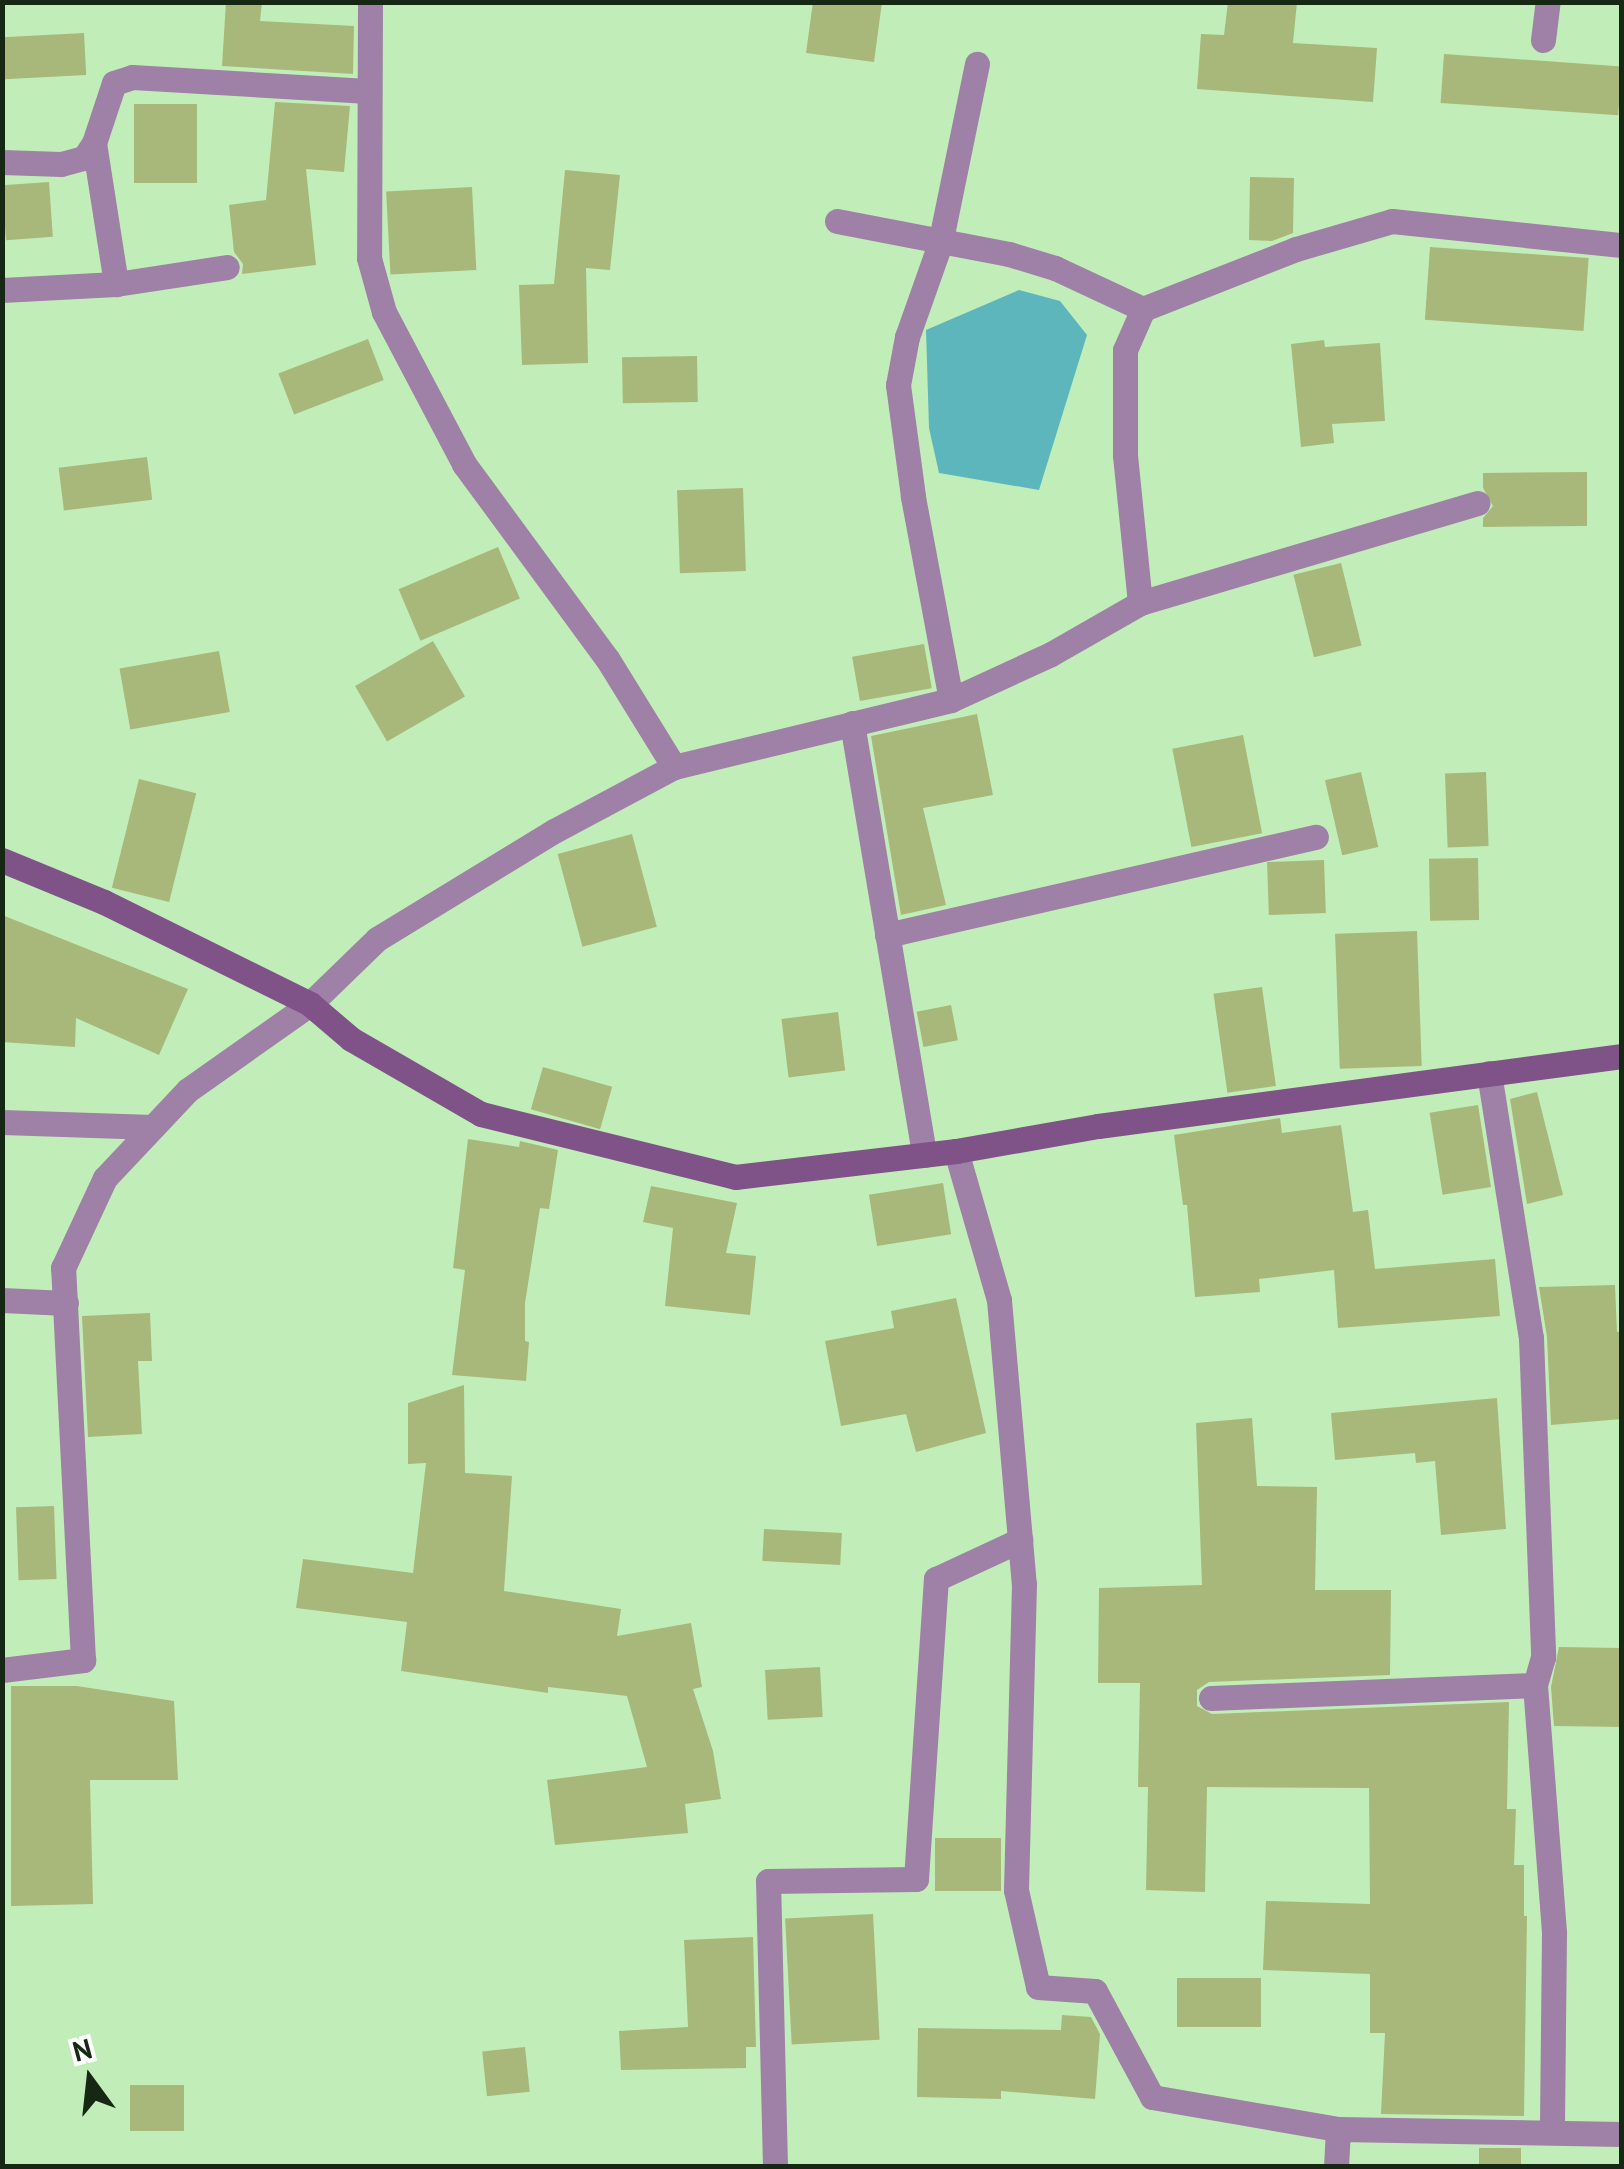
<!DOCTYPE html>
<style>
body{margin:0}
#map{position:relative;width:1624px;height:2169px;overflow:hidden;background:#c1eeb8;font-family:"PT Sans",sans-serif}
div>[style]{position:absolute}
.water>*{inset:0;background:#5db6bb}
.building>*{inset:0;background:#a8b87a;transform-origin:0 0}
.street>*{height:25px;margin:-12.5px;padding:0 12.5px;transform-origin:12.5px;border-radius:12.5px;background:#9f80a6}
.secondary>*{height:25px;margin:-12.5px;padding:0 12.5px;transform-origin:12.5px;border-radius:12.5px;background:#7f5288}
span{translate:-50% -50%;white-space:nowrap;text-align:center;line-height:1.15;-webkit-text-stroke:10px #fff;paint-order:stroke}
.frame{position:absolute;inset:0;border:5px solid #162713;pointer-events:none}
.north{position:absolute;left:40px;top:2029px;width:100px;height:100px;-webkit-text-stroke:8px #fff;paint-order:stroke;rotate:345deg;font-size:28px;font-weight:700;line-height:40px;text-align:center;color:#162713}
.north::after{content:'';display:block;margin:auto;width:35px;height:45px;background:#162713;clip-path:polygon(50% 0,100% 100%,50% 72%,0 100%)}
</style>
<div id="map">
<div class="water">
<div style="clip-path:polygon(1019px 290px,1060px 301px,1087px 335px,1039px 490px,939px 473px,929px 428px,926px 330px)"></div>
</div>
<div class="building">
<div style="clip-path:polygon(226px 2px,262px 2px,260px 21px,354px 26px,353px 74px,222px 66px)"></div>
<div style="clip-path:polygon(813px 2px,882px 2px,874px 62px,806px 53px)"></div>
<div style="clip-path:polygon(1228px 2px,1297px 2px,1293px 43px,1377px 48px,1373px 102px,1197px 89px,1201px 34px,1224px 35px)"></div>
<div style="left:84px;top:33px;width:42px;height:82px;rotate:87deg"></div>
<div style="left:1444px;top:54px;width:178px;height:49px;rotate:4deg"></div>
<div style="clip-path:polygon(275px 102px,350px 106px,344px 172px,306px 169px,316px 265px,242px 274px,243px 264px,234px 252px,229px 205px,266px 200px)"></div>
<div style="left:134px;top:104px;width:63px;height:79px"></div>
<div style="clip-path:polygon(565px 170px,620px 175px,610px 270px,586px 268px,588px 363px,522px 365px,519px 285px,554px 284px)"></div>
<div style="clip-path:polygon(1250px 177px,1294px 178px,1293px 233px,1272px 241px,1249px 240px)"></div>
<div style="left:49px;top:182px;width:55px;height:47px;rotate:86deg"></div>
<div style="left:472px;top:187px;width:83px;height:86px;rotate:87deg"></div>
<div style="left:1430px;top:247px;width:159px;height:73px;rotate:4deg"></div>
<div style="left:368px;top:339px;width:44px;height:96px;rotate:69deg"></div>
<div style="clip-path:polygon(1324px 340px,1325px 347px,1380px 343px,1385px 421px,1332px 424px,1334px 443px,1301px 447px,1291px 344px)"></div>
<div style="left:697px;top:356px;width:46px;height:75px;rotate:89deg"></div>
<div style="left:147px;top:457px;width:43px;height:89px;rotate:83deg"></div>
<div style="clip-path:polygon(1587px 472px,1587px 526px,1483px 527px,1483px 518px,1493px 506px,1483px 488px,1483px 473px)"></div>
<div style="left:743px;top:488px;width:83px;height:66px;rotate:88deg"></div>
<div style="left:498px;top:547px;width:56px;height:108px;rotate:67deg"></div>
<div style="left:1341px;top:563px;width:85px;height:49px;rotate:76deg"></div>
<div style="left:433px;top:641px;width:64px;height:90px;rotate:60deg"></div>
<div style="left:924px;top:644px;width:45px;height:73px;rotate:80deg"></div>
<div style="left:219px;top:651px;width:62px;height:101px;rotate:80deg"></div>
<div style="clip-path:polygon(977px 714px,993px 795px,923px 808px,946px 905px,901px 915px,871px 736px)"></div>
<div style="left:1243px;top:735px;width:100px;height:72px;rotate:79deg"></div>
<div style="left:1361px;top:772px;width:77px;height:37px;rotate:77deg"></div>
<div style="left:1486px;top:772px;width:74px;height:41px;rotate:88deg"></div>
<div style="left:139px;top:779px;width:59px;height:112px;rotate:14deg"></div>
<div style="left:632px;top:834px;width:96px;height:77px;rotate:75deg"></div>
<div style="left:1478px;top:858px;width:62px;height:49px;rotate:89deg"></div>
<div style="left:1324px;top:860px;width:53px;height:57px;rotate:88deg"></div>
<div style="clip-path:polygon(2px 915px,188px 989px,159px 1055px,76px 1018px,75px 1047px,2px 1042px)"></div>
<div style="left:1417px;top:931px;width:135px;height:82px;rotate:88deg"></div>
<div style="left:1262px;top:987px;width:100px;height:49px;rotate:82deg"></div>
<div style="left:951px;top:1005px;width:36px;height:35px;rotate:79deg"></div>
<div style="left:838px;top:1012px;width:59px;height:57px;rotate:83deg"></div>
<div style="left:543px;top:1067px;width:72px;height:44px;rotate:16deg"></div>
<div style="clip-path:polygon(1537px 1092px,1563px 1195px,1527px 1204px,1510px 1099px)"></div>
<div style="left:1478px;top:1105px;width:83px;height:49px;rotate:81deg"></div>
<div style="clip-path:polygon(1280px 1118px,1282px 1133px,1341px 1125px,1353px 1212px,1368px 1210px,1375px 1269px,1495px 1259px,1500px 1316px,1338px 1328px,1334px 1270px,1259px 1279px,1260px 1292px,1195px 1297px,1187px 1205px,1183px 1205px,1174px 1135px)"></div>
<div style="clip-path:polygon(468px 1139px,519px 1147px,520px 1141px,558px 1150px,549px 1209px,540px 1208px,525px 1303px,525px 1341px,529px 1342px,526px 1381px,452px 1375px,465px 1270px,453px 1268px)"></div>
<div style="left:943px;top:1183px;width:52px;height:75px;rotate:81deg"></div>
<div style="clip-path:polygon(651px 1186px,737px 1203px,726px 1253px,756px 1256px,750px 1315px,665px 1306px,673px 1228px,643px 1222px)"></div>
<div style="clip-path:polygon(1615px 1285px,1617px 1332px,1622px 1331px,1622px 1419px,1551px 1425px,1547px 1337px,1539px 1287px)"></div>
<div style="clip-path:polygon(956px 1298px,986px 1433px,916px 1452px,906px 1414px,841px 1426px,825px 1341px,894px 1328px,891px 1311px)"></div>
<div style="clip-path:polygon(150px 1313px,152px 1361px,138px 1361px,142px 1434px,88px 1437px,82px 1316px)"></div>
<div style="clip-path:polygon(464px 1385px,465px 1473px,512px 1476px,504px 1591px,621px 1609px,617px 1636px,691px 1623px,702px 1687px,693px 1689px,713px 1751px,721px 1799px,685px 1804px,688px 1833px,555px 1845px,547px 1780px,647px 1767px,627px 1696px,548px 1687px,548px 1693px,401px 1671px,407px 1622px,296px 1608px,303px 1559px,413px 1573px,426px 1463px,408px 1464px,408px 1403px)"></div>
<div style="clip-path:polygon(1497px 1398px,1506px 1529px,1441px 1535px,1435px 1461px,1416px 1463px,1415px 1453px,1335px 1460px,1331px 1413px)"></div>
<div style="clip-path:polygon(1252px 1418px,1257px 1486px,1317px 1487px,1315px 1590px,1391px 1590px,1390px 1675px,1209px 1682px,1197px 1690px,1197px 1706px,1212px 1714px,1509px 1702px,1507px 1809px,1516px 1809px,1514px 1865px,1524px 1865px,1524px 1916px,1527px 1916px,1524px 2116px,1381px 2114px,1385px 2033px,1370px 2033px,1370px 1974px,1263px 1970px,1266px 1901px,1370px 1904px,1369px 1788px,1207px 1787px,1205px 1892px,1146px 1890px,1148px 1787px,1138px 1787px,1140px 1683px,1098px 1683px,1099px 1588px,1202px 1585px,1196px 1423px)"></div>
<div style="left:54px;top:1506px;width:73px;height:38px;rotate:88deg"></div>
<div style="left:764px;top:1529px;width:78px;height:32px;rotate:3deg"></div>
<div style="clip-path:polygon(1559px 1647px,1622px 1648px,1622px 1727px,1554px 1726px,1551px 1687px)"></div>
<div style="left:820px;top:1667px;width:50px;height:55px;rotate:87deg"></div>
<div style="clip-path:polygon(11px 1686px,77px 1686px,174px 1701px,178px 1780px,90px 1780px,93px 1904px,11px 1906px)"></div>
<div style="left:935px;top:1838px;width:66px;height:53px"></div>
<div style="left:873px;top:1914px;width:126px;height:88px;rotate:87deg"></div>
<div style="clip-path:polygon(753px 1937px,756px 2047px,746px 2047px,746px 2068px,621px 2070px,619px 2031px,688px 2027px,684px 1940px)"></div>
<div style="left:1177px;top:1978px;width:84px;height:49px"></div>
<div style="clip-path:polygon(1062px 2015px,1091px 2017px,1100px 2034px,1095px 2099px,1001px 2091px,1001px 2099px,917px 2097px,918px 2028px,1061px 2030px)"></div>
<div style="left:525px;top:2047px;width:45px;height:43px;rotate:84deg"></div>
<div style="left:184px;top:2085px;width:46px;height:54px;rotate:90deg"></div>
<div style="left:1479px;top:2148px;width:42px;height:18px"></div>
</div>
<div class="street">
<div style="left:370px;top:2px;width:256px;rotate:90.2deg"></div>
<div style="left:369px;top:258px;width:56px;rotate:74.5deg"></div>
<div style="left:384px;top:312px;width:172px;rotate:62.2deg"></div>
<div style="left:464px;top:464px;width:243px;rotate:53.7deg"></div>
<div style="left:608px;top:660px;width:126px;rotate:58.3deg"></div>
<div style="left:1543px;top:40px;width:38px;rotate:-83deg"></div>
<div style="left:94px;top:143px;width:143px;rotate:81.1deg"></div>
<div style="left:2px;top:162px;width:59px;rotate:1.9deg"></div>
<div style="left:61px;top:164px;width:24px;rotate:-15deg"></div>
<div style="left:84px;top:158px;width:18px;rotate:-56deg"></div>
<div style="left:94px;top:143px;width:63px;rotate:-71.6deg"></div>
<div style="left:114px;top:83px;width:19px;rotate:-18deg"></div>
<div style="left:132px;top:77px;width:236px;rotate:3.4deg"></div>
<div style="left:837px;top:221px;width:175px;rotate:10.9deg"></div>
<div style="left:1009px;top:254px;width:48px;rotate:16.9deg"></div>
<div style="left:1055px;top:268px;width:97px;rotate:25deg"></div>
<div style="left:2px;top:290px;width:114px;rotate:-3deg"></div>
<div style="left:116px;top:284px;width:112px;rotate:-8.7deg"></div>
<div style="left:1140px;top:603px;width:149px;rotate:-95.8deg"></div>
<div style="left:1125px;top:455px;width:105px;rotate:-90deg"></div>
<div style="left:1125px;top:350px;width:45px;rotate:-66.3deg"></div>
<div style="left:1143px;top:309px;width:164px;rotate:-21.4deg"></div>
<div style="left:1296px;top:249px;width:100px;rotate:-16.3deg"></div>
<div style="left:1392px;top:221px;width:231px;rotate:6deg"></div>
<div style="left:951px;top:700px;width:208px;rotate:-100.6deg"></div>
<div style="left:913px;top:496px;width:112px;rotate:-97.7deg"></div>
<div style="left:898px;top:385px;width:49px;rotate:-79.4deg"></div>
<div style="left:907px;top:337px;width:99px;rotate:-70.5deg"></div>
<div style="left:940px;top:244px;width:184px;rotate:-78.4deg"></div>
<div style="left:852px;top:723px;width:438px;rotate:80.5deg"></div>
<div style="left:887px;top:935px;width:440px;rotate:-12.9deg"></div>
<div style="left:1489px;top:1073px;width:268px;rotate:81deg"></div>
<div style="left:1531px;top:1338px;width:319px;rotate:87.8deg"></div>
<div style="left:1543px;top:1657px;width:29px;rotate:106deg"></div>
<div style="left:1535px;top:1685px;width:249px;rotate:85.6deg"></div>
<div style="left:1554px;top:1933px;width:199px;rotate:90.6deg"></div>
<div style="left:2px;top:1122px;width:151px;rotate:1.9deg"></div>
<div style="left:956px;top:1151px;width:155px;rotate:73.9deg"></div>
<div style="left:999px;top:1300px;width:285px;rotate:85deg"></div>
<div style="left:1024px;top:1584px;width:306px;rotate:91.5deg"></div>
<div style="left:1016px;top:1890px;width:99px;rotate:77.2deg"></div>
<div style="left:1038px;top:1987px;width:57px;rotate:4deg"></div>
<div style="left:1095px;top:1991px;width:120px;rotate:61.7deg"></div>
<div style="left:1152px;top:2097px;width:189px;rotate:9.8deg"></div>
<div style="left:1338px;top:2129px;width:37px;rotate:93deg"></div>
<div style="left:2px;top:1300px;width:64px;rotate:2.7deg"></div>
<div style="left:2px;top:1670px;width:82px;rotate:-7deg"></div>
<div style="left:83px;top:1660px;width:393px;rotate:-92.9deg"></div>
<div style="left:63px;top:1268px;width:99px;rotate:-65deg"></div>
<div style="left:105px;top:1178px;width:121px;rotate:-46.7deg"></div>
<div style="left:188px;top:1090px;width:149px;rotate:-35.2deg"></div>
<div style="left:310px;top:1004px;width:93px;rotate:-44.1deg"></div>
<div style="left:377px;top:939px;width:207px;rotate:-31.4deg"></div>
<div style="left:554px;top:831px;width:136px;rotate:-28.1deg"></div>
<div style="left:674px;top:767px;width:285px;rotate:-13.6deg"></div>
<div style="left:951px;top:700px;width:110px;rotate:-24.7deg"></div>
<div style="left:1051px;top:654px;width:103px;rotate:-29.8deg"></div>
<div style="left:1140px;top:603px;width:352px;rotate:-16.5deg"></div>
<div style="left:1211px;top:1698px;width:324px;rotate:-2.3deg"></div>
<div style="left:1338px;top:2129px;width:284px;rotate:1deg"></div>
<div style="left:775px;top:2166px;width:285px;rotate:-91.4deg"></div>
<div style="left:768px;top:1881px;width:148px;rotate:-0.8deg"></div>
<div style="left:916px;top:1879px;width:301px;rotate:-86.2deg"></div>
<div style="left:936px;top:1579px;width:93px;rotate:-24.9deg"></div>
</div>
<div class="secondary">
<div style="left:2px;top:860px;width:110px;rotate:22.4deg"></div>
<div style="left:104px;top:902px;width:230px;rotate:26.3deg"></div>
<div style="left:310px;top:1004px;width:54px;rotate:40.5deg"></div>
<div style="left:351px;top:1039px;width:150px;rotate:30deg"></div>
<div style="left:481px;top:1114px;width:262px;rotate:13.9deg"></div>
<div style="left:735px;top:1177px;width:223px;rotate:-6.7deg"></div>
<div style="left:956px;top:1151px;width:144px;rotate:-10deg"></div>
<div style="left:1098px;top:1126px;width:529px;rotate:-7.61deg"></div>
</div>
<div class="frame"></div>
<div class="north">N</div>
</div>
